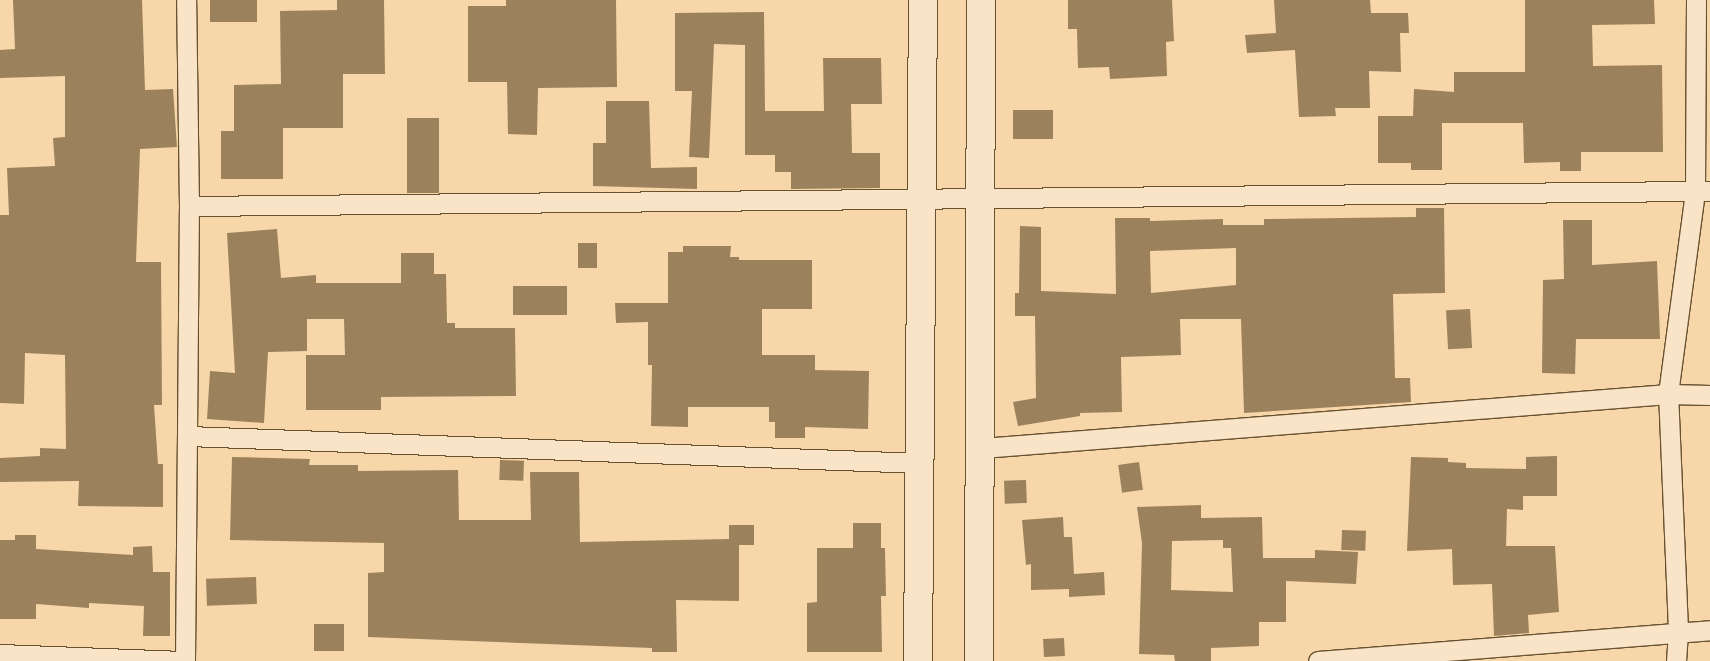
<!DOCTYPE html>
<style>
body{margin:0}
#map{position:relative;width:1710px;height:661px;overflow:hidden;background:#f7d6aa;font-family:Vollkorn,serif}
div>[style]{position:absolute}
.building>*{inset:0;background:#9c825c;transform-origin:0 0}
.roads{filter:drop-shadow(1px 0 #685230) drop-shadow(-1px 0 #685230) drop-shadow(0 1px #685230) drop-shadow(0 -1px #685230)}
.minor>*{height:19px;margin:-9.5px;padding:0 9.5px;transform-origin:9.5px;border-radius:9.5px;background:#fae4c8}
.secondary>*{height:28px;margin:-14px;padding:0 14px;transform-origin:14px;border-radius:14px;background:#fae4c8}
span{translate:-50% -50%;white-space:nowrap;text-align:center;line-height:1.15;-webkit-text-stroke:4.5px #fae4c8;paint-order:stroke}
</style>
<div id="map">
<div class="building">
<div style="clip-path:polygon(13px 0,142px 0,145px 90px,173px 89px,177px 147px,140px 149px,136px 262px,161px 262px,162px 405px,154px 405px,158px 464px,163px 464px,163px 507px,78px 506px,79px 481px,0 482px,0 458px,40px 456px,40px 448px,66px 449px,65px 355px,25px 353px,24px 404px,0 403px,0 215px,9px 215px,7px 168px,55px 166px,53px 138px,65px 137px,65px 76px,0 78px,0 50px,15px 49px)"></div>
<div style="left:210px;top:0;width:47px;height:22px"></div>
<div style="clip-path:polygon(337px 0,384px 0,385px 74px,343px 74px,343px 128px,283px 128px,283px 179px,221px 179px,221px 131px,234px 131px,234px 85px,281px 84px,280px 11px,337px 10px)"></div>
<div style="clip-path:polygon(506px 0,616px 0,617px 87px,538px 88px,537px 135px,508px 134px,507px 82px,468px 82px,468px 6px,506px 6px)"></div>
<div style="clip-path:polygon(1068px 0,1172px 0,1174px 41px,1166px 42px,1167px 76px,1110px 79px,1109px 67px,1078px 68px,1077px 29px,1068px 29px)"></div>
<div style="clip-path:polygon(1274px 0,1370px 0,1371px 13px,1408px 13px,1409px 33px,1400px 33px,1401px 72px,1369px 71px,1370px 108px,1335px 108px,1336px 116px,1299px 117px,1295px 50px,1247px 53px,1245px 35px,1276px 33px)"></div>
<div style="clip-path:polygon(1525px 0,1654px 0,1655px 24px,1592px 25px,1593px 66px,1662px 65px,1663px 152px,1581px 152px,1581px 171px,1560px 171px,1560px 162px,1524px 163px,1523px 123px,1442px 123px,1442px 170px,1411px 170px,1411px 163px,1378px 163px,1378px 116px,1413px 116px,1414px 89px,1454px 92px,1454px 72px,1525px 72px)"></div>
<div style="clip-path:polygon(764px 12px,765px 111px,824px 111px,823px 58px,881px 58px,882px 104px,851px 104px,852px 153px,880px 153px,880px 188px,791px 189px,791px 172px,775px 172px,775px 155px,745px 155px,745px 45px,714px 44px,709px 158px,689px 157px,692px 91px,675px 91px,675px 13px)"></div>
<div style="clip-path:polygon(606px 101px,649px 101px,651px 168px,697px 167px,697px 189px,593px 186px,593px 143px,606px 143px)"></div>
<div style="left:1013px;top:110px;width:40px;height:29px"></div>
<div style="left:407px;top:118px;width:32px;height:75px"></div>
<div style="clip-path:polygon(evenodd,1416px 208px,1444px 208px,1445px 293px,1393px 294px,1395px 378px,1410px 378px,1411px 402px,1244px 413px,1241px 319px,1180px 319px,1181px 355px,1121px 357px,1122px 412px,1080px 413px,1080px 416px,1018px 426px,1013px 402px,1036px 398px,1035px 316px,1015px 316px,1015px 293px,1019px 293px,1020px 226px,1041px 227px,1041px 291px,1116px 294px,1115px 218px,1150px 218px,1150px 221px,1223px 219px,1223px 225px,1264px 225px,1264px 219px,1416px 217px,1416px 208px,1236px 248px,1236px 285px,1151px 293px,1150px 251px,1236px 248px)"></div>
<div style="clip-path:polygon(1563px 220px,1592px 220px,1592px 265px,1657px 261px,1660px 339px,1576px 339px,1575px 374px,1542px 373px,1543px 280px,1564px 279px)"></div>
<div style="clip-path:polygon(277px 229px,281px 278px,316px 275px,316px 283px,401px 283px,401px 253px,434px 253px,434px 274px,446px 274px,447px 323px,455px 323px,455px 328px,515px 328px,516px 396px,381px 397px,381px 410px,306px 410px,306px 355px,345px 355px,344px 319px,307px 319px,307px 351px,268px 352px,264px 423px,207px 419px,210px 371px,235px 373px,227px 233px)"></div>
<div style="left:578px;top:243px;width:19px;height:25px"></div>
<div style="clip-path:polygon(683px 246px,731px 246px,730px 257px,739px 257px,739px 260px,812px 260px,812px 309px,762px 309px,762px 355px,815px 355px,815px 370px,869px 371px,868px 429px,805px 427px,805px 438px,775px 438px,775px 422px,769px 422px,769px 407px,688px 407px,688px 427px,651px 426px,652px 365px,648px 365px,648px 322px,616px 323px,615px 303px,668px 303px,668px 252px,683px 252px)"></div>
<div style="left:513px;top:286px;width:54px;height:29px"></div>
<div style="left:1470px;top:309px;width:39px;height:24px;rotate:87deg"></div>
<div style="clip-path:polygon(1557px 456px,1557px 496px,1523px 496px,1523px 510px,1507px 509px,1506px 546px,1555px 546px,1559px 612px,1528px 615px,1529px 633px,1494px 636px,1492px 584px,1453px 585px,1452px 549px,1407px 551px,1411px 457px,1448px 458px,1448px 462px,1466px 463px,1466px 468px,1526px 469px,1526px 457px)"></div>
<div style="clip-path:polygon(232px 457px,310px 459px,309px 465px,358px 465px,358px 471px,458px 470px,459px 520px,531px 520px,530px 472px,579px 472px,580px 542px,729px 539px,729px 525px,754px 525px,754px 545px,739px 545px,739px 601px,676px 600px,677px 652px,652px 652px,652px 648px,368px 637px,368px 573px,384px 572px,384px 543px,230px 540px)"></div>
<div style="left:500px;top:460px;width:24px;height:20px;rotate:2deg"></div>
<div style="left:1139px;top:462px;width:28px;height:21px;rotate:82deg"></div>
<div style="left:1026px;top:480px;width:23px;height:22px;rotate:88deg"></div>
<div style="clip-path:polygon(evenodd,1201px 505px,1201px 518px,1262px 517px,1263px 558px,1315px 558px,1315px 550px,1358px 552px,1356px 584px,1286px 581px,1286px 622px,1259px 622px,1259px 646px,1211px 648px,1211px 661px,1175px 661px,1174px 655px,1139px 654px,1142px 543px,1137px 507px,1201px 505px,1223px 540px,1223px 548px,1231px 548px,1233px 592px,1171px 590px,1172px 541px,1223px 540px)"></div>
<div style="clip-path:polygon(1063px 517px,1064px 537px,1072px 537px,1074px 574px,1104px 572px,1105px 595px,1069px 597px,1069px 589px,1031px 590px,1031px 564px,1026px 565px,1022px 520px)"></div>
<div style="clip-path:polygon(853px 523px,881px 523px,881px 548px,885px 548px,886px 596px,881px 596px,882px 652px,807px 652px,807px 603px,817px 602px,817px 548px,853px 548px)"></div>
<div style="left:1342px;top:530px;width:24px;height:20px;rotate:2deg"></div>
<div style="clip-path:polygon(15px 535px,36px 535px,36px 549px,133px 555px,133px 547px,152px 546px,153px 572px,170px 572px,170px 636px,143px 636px,144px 606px,89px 603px,89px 608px,36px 604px,36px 619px,0 619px,0 540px,15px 540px)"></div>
<div style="left:256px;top:577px;width:27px;height:50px;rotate:88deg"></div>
<div style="left:314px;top:624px;width:30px;height:27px"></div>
<div style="left:1064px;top:638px;width:18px;height:21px;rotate:87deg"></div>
</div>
<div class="roads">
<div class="minor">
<div style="left:189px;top:206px;width:1521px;rotate:-0.57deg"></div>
<div style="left:188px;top:436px;width:732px;rotate:2.11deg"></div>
<div style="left:982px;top:448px;width:688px;rotate:-4.5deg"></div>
<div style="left:1668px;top:394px;width:42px;rotate:1.4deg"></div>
<div style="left:0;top:654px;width:180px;rotate:2.2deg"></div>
<div style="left:185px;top:661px;width:455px;rotate:-89.5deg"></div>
<div style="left:189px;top:206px;width:206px;rotate:-90.8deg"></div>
<div style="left:1318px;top:661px;width:393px;rotate:-4.5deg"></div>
<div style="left:1676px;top:661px;width:31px;rotate:-86deg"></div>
<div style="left:1678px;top:630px;width:236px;rotate:-92.4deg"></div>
<div style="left:1668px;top:394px;width:205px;rotate:-82.4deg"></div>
<div style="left:1695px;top:191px;width:191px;rotate:-89.7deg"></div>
</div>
<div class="secondary">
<div style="left:918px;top:661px;width:661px;rotate:-89.57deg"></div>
<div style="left:979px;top:661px;width:661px;rotate:-89.83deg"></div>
</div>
</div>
</div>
